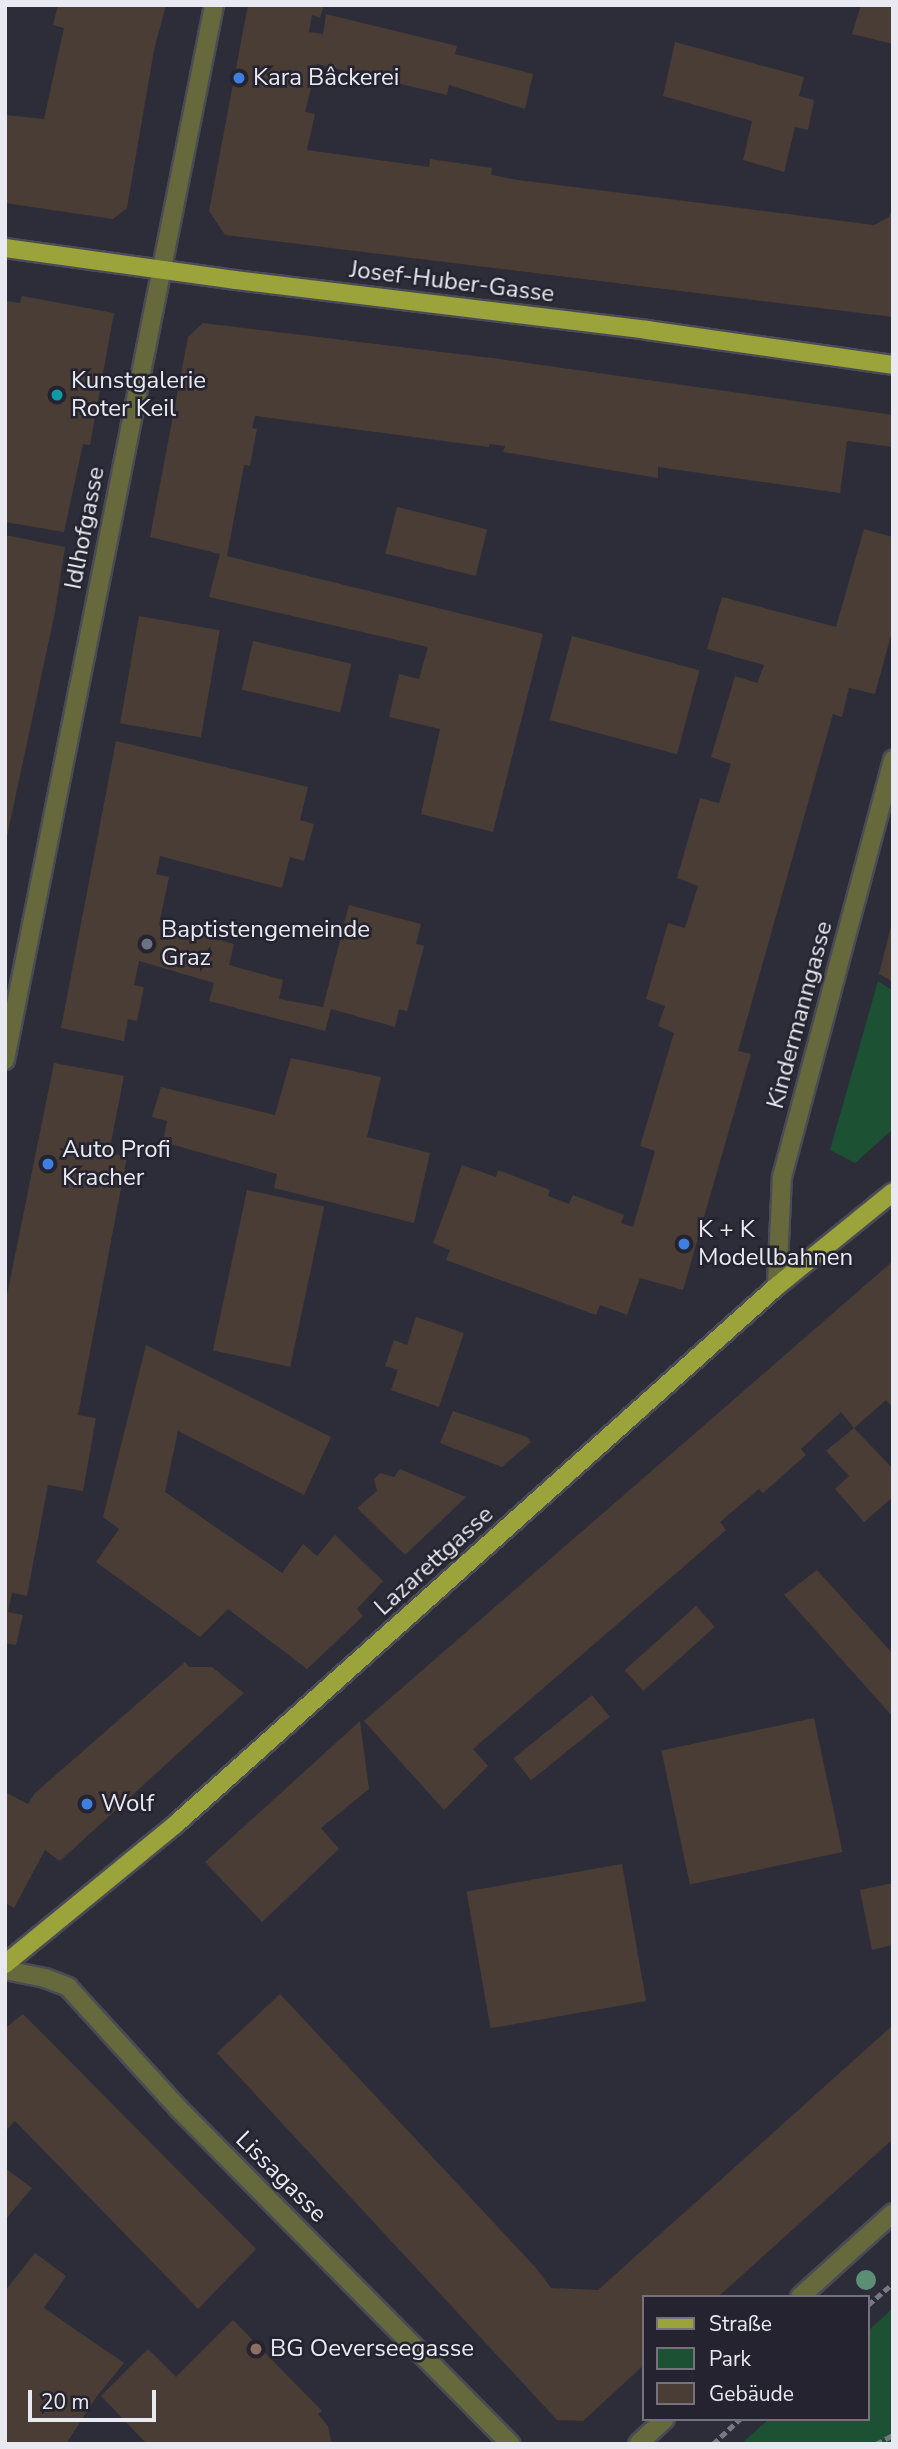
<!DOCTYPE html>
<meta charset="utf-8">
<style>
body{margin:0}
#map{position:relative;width:898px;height:2449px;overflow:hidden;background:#2d2d39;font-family:"Nunito Sans",sans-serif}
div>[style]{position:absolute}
.green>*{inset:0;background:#1c5133}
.building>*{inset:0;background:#493d35;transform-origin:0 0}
.path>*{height:4.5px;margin-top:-2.25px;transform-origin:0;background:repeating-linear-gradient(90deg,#787882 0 7px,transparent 0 10.5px)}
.roads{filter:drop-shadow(2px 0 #4b4b56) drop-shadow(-2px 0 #4b4b56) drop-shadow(0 2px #4b4b56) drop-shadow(0 -2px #4b4b56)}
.minor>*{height:18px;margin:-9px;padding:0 9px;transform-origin:9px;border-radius:9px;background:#65693b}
.major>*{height:18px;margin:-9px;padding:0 9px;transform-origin:9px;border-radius:9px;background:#9ba33b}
.trees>*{width:20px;height:20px;margin:-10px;border-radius:50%;background:#5c8e75}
.dots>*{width:19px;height:19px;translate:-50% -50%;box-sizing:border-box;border:4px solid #24232f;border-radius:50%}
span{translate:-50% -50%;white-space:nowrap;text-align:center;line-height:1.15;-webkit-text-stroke:5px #24232f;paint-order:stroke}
.poi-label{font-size:24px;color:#e9e9f1}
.left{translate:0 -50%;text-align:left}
.street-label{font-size:24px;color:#e9e9f1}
.frame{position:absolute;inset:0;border:7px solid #e9e9f1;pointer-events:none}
.legend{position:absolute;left:642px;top:2295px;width:228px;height:126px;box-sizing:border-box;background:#24232f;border:2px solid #73727d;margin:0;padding:9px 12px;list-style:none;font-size:21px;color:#e9e9f1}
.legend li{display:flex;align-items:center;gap:14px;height:35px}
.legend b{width:35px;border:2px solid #73727d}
.scale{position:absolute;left:28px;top:2390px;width:128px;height:32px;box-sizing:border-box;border:4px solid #e9e9f1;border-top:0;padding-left:9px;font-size:21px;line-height:24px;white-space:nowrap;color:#e9e9f1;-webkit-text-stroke:5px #24232f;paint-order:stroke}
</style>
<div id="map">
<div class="green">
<div style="clip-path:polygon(878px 981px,893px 991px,893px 1129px,855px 1163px,830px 1150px)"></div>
<div style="clip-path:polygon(893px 2308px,893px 2444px,741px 2444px,769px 2419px,868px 2419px,868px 2331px)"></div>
</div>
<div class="building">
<div style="clip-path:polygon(58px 5px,166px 5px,154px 50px,127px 208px,113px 219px,5px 203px,5px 115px,44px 119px,64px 28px,53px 25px)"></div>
<div style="clip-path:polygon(248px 5px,324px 5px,320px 18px,312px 15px,309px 32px,323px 34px,326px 14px,457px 46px,455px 54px,533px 74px,525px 109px,449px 85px,447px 95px,317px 64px,305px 112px,315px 114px,307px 150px,429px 167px,430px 159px,492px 168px,491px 175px,518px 180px,874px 225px,889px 217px,893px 207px,893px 317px,225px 235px,209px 211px)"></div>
<div style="clip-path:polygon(861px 5px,893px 5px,893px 44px,852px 34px)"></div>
<div style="clip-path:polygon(675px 42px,804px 77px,799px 96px,814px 100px,808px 130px,795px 127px,784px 172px,743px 160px,752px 121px,663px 96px)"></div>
<div style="clip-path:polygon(22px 296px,114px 313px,90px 445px,83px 444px,64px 532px,5px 522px,5px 301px,20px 303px)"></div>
<div style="clip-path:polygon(203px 323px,500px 359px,893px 415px,893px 447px,847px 441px,840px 493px,658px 467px,658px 478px,503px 452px,505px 446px,489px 444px,489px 447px,255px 416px,252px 428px,257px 429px,250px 466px,244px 465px,227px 556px,543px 634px,493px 832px,421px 814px,440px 729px,389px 717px,399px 674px,419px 679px,428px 647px,209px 597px,220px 554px,150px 537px,188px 337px)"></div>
<div style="left:397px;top:507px;width:93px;height:48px;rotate:14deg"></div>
<div style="clip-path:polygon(864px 529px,893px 537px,893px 628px,875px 694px,849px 688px,842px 717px,833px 714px,738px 1051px,751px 1054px,683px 1290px,640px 1278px,627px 1315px,600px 1305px,596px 1315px,446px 1260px,450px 1250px,433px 1243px,462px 1165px,496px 1177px,498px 1170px,550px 1190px,548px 1196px,569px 1204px,573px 1195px,624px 1215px,621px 1223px,633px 1227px,655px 1151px,640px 1146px,674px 1033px,658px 1026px,665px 1006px,646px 999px,668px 923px,685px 928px,698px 886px,677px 878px,700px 798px,719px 803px,731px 764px,711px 757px,735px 676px,757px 683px,764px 665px,707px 649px,722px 597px,836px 627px)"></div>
<div style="clip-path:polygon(5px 535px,65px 547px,55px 612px,6px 841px)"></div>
<div style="left:139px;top:616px;width:82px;height:109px;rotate:10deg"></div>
<div style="left:572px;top:636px;width:132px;height:87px;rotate:15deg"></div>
<div style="left:253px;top:641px;width:101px;height:50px;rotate:13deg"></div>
<div style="clip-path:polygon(116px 741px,308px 787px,300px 820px,314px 824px,304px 861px,290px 857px,282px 888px,160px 856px,156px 874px,169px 877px,159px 925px,234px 944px,229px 965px,283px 980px,279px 999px,323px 1007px,349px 905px,421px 924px,416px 944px,424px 946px,407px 1011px,399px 1009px,395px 1027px,331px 1009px,325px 1031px,209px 1001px,214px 983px,139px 961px,134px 985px,144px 987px,137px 1021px,128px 1019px,124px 1041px,61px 1028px)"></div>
<div style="clip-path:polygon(892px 922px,893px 922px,893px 982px,879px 974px)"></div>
<div style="clip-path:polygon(291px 1058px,381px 1077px,367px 1137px,430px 1153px,414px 1223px,274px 1188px,277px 1174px,163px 1142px,167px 1121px,152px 1117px,161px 1087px,275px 1115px)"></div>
<div style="clip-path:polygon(54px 1063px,124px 1076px,109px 1153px,127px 1157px,78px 1415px,96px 1418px,83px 1491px,48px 1485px,27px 1596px,12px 1593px,8px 1612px,23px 1615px,16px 1645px,5px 1643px,5px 1305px)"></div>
<div style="left:247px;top:1190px;width:79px;height:164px;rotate:12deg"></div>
<div style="clip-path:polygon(893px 1261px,893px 1408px,886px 1400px,854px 1428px,841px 1412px,801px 1449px,806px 1455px,763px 1493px,759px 1489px,720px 1522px,726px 1530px,473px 1749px,488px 1766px,444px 1810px,364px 1721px)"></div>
<div style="clip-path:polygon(416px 1317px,464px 1333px,439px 1407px,391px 1390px,398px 1370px,385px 1366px,394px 1340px,407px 1345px)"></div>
<div style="clip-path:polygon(146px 1345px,331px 1437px,304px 1495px,178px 1431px,165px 1492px,282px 1573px,303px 1544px,317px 1556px,335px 1535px,383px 1581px,357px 1609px,363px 1616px,307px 1669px,228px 1609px,200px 1637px,96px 1562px,119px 1529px,103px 1517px)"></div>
<div style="clip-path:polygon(453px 1411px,527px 1437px,531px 1442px,502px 1467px,440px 1443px)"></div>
<div style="clip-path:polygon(854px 1428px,893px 1469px,893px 1497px,864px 1522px,835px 1489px,849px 1476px,826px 1451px)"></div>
<div style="clip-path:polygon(400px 1469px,466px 1497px,405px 1555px,357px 1508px,377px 1491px,374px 1479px,380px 1473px,394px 1477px)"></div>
<div style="clip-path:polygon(817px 1570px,893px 1654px,893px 1717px,784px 1595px)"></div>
<div style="left:696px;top:1606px;width:28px;height:96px;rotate:48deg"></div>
<div style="clip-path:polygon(185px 1662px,189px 1667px,212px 1667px,244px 1693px,60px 1861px,45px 1850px,14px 1908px,5px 1903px,5px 1792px,28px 1804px,35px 1793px)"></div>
<div style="left:592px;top:1695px;width:28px;height:101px;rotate:51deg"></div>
<div style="left:814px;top:1718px;width:137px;height:156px;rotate:78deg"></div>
<div style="clip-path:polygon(360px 1721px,369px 1789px,321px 1828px,339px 1849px,262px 1922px,205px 1862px)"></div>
<div style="left:622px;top:1864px;width:139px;height:158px;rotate:80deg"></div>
<div style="clip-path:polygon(893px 1883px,893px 1945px,872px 1950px,860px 1890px)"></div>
<div style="clip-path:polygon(280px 1994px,537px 2269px,551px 2288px,598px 2290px,893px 2025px,893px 2139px,718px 2297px,644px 2297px,644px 2365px,583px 2421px,557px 2420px,217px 2053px)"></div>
<div style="clip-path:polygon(23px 2014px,256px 2249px,198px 2309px,15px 2121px,5px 2131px,5px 2028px)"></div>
<div style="clip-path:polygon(5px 2168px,32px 2188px,5px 2220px)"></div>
<div style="clip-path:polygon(35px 2253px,66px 2276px,44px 2308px,124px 2363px,97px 2396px,66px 2444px,5px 2444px,5px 2291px)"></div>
<div style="clip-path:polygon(233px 2320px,322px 2411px,318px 2414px,328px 2426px,331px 2441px,337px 2444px,147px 2444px,101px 2396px,148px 2349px,176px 2377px)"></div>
</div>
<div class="path">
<div style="left:868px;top:2305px;width:33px;rotate:-41deg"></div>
<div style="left:713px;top:2444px;width:37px;rotate:-43deg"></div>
<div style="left:876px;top:2444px;width:19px;rotate:-28deg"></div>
</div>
<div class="roads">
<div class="minor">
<div style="left:5px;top:1060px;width:1076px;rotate:-78.79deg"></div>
<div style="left:777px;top:1286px;width:109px;rotate:-87.4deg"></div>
<div style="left:782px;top:1177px;width:432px;rotate:-75.1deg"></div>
<div style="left:5px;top:1970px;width:41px;rotate:11.3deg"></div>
<div style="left:45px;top:1978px;width:25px;rotate:21deg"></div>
<div style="left:68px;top:1987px;width:164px;rotate:47.7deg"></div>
<div style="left:178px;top:2108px;width:473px;rotate:45.3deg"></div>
<div style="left:800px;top:2297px;width:125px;rotate:-42.1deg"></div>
<div style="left:638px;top:2444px;width:37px;rotate:-43deg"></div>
</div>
<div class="major">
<div style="left:5px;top:248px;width:232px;rotate:7.9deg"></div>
<div style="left:235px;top:280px;width:415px;rotate:6.9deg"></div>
<div style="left:647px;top:330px;width:248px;rotate:8.1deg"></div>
<div style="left:5px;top:1964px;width:222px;rotate:-39.3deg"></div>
<div style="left:177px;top:1823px;width:805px;rotate:-41.83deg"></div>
<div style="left:777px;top:1286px;width:149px;rotate:-39deg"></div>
</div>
</div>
<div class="trees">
<div style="left:866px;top:2280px"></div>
</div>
<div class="dots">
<div style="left:239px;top:78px;background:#3f7fe0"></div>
<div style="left:57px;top:395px;background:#0f9aa8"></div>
<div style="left:147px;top:944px;background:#6b7280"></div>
<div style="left:48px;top:1164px;background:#3f7fe0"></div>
<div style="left:684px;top:1244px;background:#3f7fe0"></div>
<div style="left:87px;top:1804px;background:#3f7fe0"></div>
<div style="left:256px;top:2349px;background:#8d6e63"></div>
</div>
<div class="poi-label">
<span class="left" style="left:253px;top:78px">Kara Bâckerei</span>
<span class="left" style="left:71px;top:395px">Kunstgalerie<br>Roter Keil</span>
<span class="left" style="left:161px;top:944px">Baptistengemeinde<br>Graz</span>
<span class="left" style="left:62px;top:1164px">Auto Profi<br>Kracher</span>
<span class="left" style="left:698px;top:1244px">K + K<br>Modellbahnen</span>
<span class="left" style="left:101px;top:1804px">Wolf</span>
<span class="left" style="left:270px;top:2349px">BG Oeverseegasse</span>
</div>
<div class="street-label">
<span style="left:452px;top:282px;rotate:7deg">Josef-Huber-Gasse</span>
<span style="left:85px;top:528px;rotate:-79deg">Idlhofgasse</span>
<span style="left:800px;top:1015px;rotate:-75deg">Kindermanngasse</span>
<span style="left:434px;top:1561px;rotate:-42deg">Lazarettgasse</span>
<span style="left:281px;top:2177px;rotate:45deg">Lissagasse</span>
</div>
<div class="frame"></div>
<ul class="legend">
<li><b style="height:9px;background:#9ba33b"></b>Straße</li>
<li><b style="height:19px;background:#1c5133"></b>Park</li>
<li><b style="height:19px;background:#493d35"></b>Gebäude</li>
</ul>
<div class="scale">20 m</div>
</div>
